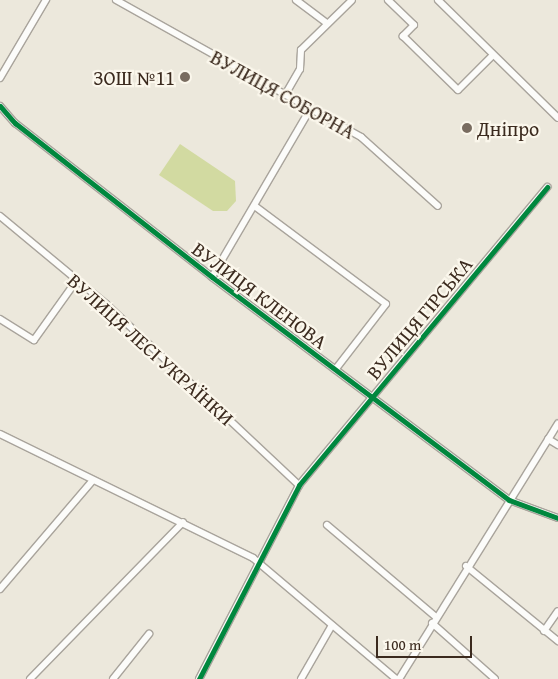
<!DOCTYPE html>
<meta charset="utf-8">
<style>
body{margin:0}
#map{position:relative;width:558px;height:679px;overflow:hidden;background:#ece8dc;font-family:"Gentium Book Plus",serif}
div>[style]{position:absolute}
.green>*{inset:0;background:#d2daa1}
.roads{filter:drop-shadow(1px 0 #a9a49c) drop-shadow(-1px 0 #a9a49c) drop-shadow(0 1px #a9a49c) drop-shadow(0 -1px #a9a49c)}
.minor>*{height:6px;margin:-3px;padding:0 3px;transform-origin:3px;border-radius:3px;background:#fcfcfa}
.cycleway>*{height:5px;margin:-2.5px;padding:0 2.5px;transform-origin:2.5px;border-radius:2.5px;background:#00873e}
.dots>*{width:14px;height:14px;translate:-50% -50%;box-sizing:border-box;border:2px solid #fbf7ec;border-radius:50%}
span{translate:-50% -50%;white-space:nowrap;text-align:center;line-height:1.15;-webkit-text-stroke:4.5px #fbf7ec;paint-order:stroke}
.poi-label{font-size:20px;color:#3b2a1e}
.right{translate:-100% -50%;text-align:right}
.left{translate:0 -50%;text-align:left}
.street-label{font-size:20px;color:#3b2a1e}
.scale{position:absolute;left:376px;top:636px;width:96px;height:22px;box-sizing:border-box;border:2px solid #3b2a1e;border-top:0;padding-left:6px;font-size:15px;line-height:18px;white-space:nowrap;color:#3b2a1e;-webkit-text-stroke:4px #fbf7ec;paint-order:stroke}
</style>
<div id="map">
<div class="green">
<div style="clip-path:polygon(180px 144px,235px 181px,236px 201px,227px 211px,213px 211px,159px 175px)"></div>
</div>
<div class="roads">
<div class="minor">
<div style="left:116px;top:0;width:281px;rotate:29.2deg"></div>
<div style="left:361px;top:137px;width:103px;rotate:41.9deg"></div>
<div style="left:296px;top:0;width:39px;rotate:37deg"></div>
<div style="left:388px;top:0;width:36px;rotate:44deg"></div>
<div style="left:414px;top:25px;width:16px;rotate:135deg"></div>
<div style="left:403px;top:36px;width:77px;rotate:44.5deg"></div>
<div style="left:458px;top:90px;width:49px;rotate:-45deg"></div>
<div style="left:438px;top:0;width:168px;rotate:44.5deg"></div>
<div style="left:0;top:78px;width:91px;rotate:-59.5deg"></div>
<div style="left:285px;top:95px;width:30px;rotate:-60deg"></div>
<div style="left:300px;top:69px;width:19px;rotate:-87deg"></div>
<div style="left:301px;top:50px;width:71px;rotate:-44.4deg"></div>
<div style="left:0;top:106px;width:23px;rotate:49deg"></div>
<div style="left:15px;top:123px;width:250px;rotate:38deg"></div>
<div style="left:212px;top:277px;width:371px;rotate:36.9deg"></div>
<div style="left:509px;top:500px;width:52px;rotate:20.2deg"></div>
<div style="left:256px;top:207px;width:162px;rotate:36.7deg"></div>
<div style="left:386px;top:304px;width:83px;rotate:127.7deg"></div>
<div style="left:0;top:216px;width:138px;rotate:39.7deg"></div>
<div style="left:106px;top:304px;width:265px;rotate:43.2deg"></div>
<div style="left:212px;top:277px;width:194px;rotate:-59.7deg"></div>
<div style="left:0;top:319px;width:40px;rotate:32deg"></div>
<div style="left:34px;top:340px;width:74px;rotate:-54.4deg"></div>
<div style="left:0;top:434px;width:282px;rotate:26.1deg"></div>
<div style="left:253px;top:558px;width:187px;rotate:40.2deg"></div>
<div style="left:548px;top:439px;width:12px;rotate:31deg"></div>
<div style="left:327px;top:525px;width:143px;rotate:40.2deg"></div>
<div style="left:466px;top:566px;width:119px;rotate:39.2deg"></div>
<div style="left:0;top:589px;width:143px;rotate:-49.5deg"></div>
<div style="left:432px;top:623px;width:84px;rotate:41.6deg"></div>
<div style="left:544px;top:631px;width:24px;rotate:-55deg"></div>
<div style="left:30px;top:679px;width:219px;rotate:-45.7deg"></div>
<div style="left:113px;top:679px;width:58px;rotate:-51.3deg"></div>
<div style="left:199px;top:679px;width:218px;rotate:-62.7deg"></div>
<div style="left:299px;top:485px;width:388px;rotate:-50.2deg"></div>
<div style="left:301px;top:679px;width:62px;rotate:-60.1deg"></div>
<div style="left:399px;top:679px;width:301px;rotate:-58.1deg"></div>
</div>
</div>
<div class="cycleway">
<div style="left:0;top:106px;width:23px;rotate:49deg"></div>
<div style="left:15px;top:123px;width:250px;rotate:38deg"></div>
<div style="left:212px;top:277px;width:371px;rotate:36.9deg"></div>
<div style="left:509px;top:500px;width:52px;rotate:20.2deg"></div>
<div style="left:199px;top:679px;width:218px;rotate:-62.7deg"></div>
<div style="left:299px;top:485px;width:388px;rotate:-50.2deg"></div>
</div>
<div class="dots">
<div style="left:185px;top:77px;background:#796c60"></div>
<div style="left:467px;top:128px;background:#796c60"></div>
</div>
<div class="poi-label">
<span class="right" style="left:175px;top:77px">ЗОШ №11</span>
<span class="left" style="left:477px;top:128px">Дніпро</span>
</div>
<div class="street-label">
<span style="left:283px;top:94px;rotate:29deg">ВУЛИЦЯ СОБОРНА</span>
<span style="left:260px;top:295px;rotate:37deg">ВУЛИЦЯ КЛЕНОВА</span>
<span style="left:419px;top:318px;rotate:-50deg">ВУЛИЦЯ ГІРСЬКА</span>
<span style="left:151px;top:349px;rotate:42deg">ВУЛИЦЯ ЛЕСІ УКРАЇНКИ</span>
</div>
<div class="scale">100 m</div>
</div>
